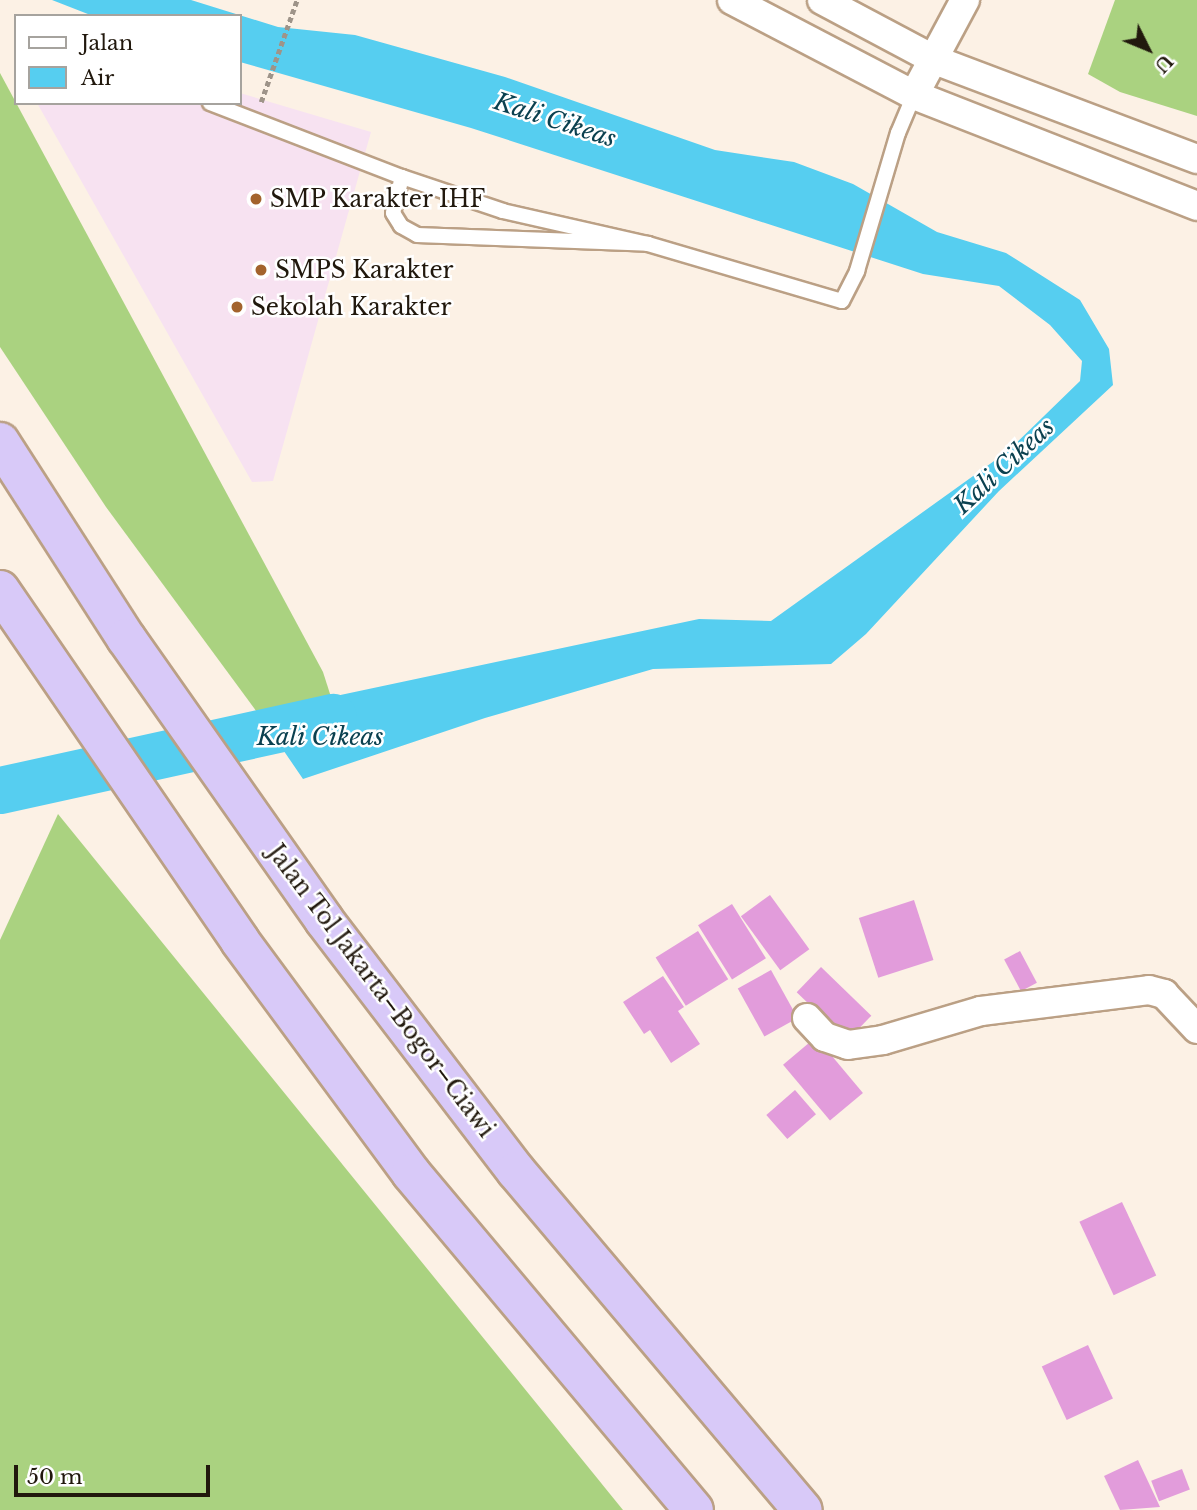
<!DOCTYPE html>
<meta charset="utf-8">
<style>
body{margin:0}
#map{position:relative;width:1197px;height:1510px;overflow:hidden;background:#fcf1e5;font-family:"Libre Baskerville",serif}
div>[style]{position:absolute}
.education>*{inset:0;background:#f7e2f1}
.forest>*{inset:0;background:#aad280}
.water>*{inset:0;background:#56cef0}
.river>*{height:47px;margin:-23.5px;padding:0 23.5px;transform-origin:23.5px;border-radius:23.5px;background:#56cef0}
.building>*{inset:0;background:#e29cdb;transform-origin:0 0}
.path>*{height:4.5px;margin-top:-2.25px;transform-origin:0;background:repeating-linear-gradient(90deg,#9e9489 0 5px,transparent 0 8.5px)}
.roads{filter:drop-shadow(2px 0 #bba085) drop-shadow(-2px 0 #bba085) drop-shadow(0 2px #bba085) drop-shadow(0 -2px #bba085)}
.lane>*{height:14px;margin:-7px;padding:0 7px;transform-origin:7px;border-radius:7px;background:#fff}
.street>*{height:28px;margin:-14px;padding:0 14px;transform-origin:14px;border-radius:14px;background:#fff}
.highway>*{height:38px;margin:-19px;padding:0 19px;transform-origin:19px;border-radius:19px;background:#d8c9f8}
.dots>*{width:19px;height:19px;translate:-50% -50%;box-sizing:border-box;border:4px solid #fff;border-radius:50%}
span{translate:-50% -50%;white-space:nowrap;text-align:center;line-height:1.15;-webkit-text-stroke:5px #fff;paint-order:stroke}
.poi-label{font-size:23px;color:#21180d}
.left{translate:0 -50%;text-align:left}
.street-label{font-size:23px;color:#21180d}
.water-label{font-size:24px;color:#0b4150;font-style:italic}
.legend{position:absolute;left:14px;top:14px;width:228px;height:91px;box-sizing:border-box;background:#fff;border:2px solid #a6a39e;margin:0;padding:9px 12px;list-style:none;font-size:21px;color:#21180d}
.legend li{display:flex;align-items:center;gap:14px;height:35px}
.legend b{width:35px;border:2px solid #a6a39e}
.north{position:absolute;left:1113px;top:14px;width:70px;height:70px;-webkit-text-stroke:5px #fff;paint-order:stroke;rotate:133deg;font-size:19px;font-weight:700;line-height:28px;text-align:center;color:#21180d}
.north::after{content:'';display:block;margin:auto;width:24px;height:32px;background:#21180d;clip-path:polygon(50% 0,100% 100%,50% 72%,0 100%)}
.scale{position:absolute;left:14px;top:1465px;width:196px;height:32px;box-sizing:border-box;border:4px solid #21180d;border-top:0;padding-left:9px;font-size:21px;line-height:24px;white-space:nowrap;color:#21180d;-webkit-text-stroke:5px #fff;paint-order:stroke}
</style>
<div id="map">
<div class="education">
<div style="clip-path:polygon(240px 93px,371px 132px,273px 481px,252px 482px,37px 103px,240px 103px)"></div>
</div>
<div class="forest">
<div style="clip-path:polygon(1115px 0,1197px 0,1197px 116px,1120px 92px,1088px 74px)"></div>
<div style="clip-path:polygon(0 73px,323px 672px,331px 697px,262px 719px,106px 507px,0 347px)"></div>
<div style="clip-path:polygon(58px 814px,623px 1510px,0 1510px,0 940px)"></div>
</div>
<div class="water">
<div style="clip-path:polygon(52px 0,191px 0,278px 27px,355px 35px,505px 77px,715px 150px,794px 162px,853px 184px,937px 232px,1006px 253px,1080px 300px,1109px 349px,1113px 385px,999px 491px,866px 634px,831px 664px,653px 669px,485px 718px,303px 779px,262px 719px,331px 697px,699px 619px,771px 621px,1008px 451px,1080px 381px,1082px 361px,1050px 325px,999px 286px,923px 274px,471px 128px,240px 62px,240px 16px,93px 16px)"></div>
</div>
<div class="river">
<div style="left:0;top:790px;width:341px;rotate:-12.4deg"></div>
</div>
<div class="building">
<div style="left:770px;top:895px;width:67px;height:36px;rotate:54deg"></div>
<div style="left:914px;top:900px;width:63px;height:58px;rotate:72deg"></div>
<div style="left:732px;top:904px;width:64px;height:40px;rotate:58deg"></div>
<div style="left:698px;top:931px;width:57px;height:50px;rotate:58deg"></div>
<div style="left:1020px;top:951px;width:36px;height:18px;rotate:62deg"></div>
<div style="left:821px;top:967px;width:70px;height:35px;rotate:44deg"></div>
<div style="left:771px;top:970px;width:55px;height:38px;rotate:61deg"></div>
<div style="clip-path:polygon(663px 976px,684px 1007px,678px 1011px,700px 1044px,671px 1063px,650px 1030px,644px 1034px,623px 1002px)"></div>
<div style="left:816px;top:1037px;width:73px;height:43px;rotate:50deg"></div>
<div style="left:795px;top:1090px;width:32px;height:38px;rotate:49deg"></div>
<div style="left:1122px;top:1202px;width:81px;height:47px;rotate:65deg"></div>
<div style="left:1088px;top:1345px;width:59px;height:51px;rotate:65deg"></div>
<div style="clip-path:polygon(1138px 1460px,1160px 1507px,1120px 1510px,1104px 1476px)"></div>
<div style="left:1182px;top:1469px;width:22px;height:33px;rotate:69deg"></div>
</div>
<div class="path">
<div style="left:261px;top:102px;width:108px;rotate:-70.6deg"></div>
</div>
<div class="roads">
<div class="lane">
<div style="left:210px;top:103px;width:206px;rotate:21.1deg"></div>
<div style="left:648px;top:244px;width:149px;rotate:-167.2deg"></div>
<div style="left:503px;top:211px;width:107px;rotate:-161.4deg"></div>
<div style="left:402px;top:177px;width:37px;rotate:104deg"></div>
<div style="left:393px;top:213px;width:15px;rotate:58deg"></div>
<div style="left:401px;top:226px;width:18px;rotate:29deg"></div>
<div style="left:417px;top:235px;width:231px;rotate:2.2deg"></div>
<div style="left:648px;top:244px;width:202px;rotate:16.4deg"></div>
<div style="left:842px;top:301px;width:34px;rotate:-63deg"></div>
<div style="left:857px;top:271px;width:144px;rotate:-73.5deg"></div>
<div style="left:898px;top:133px;width:41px;rotate:-67.2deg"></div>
</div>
<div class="street">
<div style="left:732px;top:0;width:205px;rotate:27.6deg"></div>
<div style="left:914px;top:95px;width:304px;rotate:21.4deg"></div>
<div style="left:822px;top:0;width:128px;rotate:28deg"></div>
<div style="left:935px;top:60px;width:280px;rotate:20.7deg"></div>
<div style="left:914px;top:95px;width:108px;rotate:-61.8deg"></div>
<div style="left:807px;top:1018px;width:26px;rotate:47deg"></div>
<div style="left:825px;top:1037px;width:24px;rotate:19deg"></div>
<div style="left:848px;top:1045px;width:35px;rotate:-8deg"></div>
<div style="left:883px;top:1040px;width:102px;rotate:-16.5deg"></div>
<div style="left:981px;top:1011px;width:169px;rotate:-7.1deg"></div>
<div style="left:1149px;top:990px;width:16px;rotate:15deg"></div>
<div style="left:1164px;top:994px;width:48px;rotate:46.7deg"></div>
</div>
<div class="highway">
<div style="left:0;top:442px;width:233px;rotate:57.3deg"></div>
<div style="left:126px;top:638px;width:345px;rotate:54.9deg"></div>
<div style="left:324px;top:920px;width:316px;rotate:52.6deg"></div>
<div style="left:516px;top:1171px;width:444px;rotate:49.8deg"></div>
<div style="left:0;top:590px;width:425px;rotate:55.6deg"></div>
<div style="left:240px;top:941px;width:288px;rotate:53.6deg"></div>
<div style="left:411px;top:1173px;width:440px;rotate:50deg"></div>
</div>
</div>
<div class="dots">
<div style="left:256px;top:199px;background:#a3632d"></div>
<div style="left:261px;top:270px;background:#a3632d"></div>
<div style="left:237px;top:307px;background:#a3632d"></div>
</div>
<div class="poi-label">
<span class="left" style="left:270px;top:199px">SMP Karakter IHF</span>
<span class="left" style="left:275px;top:270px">SMPS Karakter</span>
<span class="left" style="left:251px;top:307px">Sekolah Karakter</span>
</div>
<div class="street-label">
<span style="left:381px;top:991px;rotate:53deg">Jalan Tol Jakarta–Bogor–Ciawi</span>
</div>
<div class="water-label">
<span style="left:555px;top:120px;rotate:18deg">Kali Cikeas</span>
<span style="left:1004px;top:466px;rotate:-43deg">Kali Cikeas</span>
<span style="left:320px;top:737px">Kali Cikeas</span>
</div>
<ul class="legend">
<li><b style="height:9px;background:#fff"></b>Jalan</li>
<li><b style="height:19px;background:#56cef0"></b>Air</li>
</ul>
<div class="north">U</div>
<div class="scale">50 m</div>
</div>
